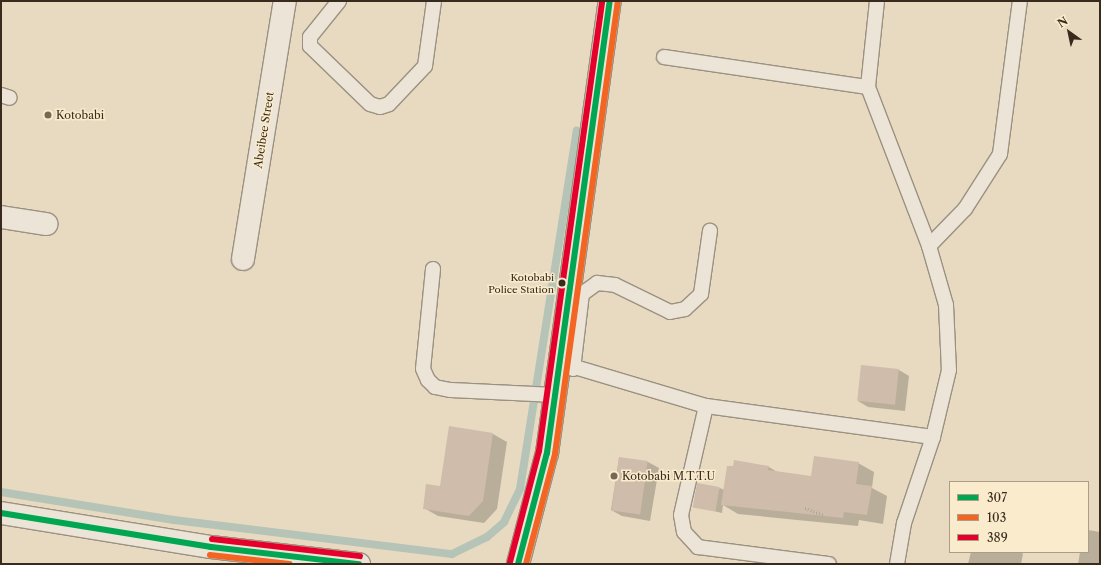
<!DOCTYPE html>
<style>
body{margin:0}
#map{position:relative;width:1101px;height:565px;overflow:hidden;background:#e8dac0;font-family:"Libre Caslon Text",serif}
div>[style]{position:absolute}
.shadow>*{inset:0;background:#0003}
.stream>*{height:8px;margin:-4px;padding:0 4px;transform-origin:4px;border-radius:4px;background:#b6c4b8}
.building>*{inset:0;background:#cfbcab;transform-origin:0 0}
.path>*{height:2.5px;margin-top:-1.25px;transform-origin:0;background:repeating-linear-gradient(90deg,#aba499 0 1px,transparent 0 3px)}
.roads{filter:drop-shadow(1px 0 #9b9181) drop-shadow(-1px 0 #9b9181) drop-shadow(0 1px #9b9181) drop-shadow(0 -1px #9b9181)}
.service>*{height:14px;margin:-7px;padding:0 7px;transform-origin:7px;border-radius:7px;background:#ebe4d7}
.minor>*{height:22px;margin:-11px;padding:0 11px;transform-origin:11px;border-radius:11px;background:#ebe4d7}
.tertiary>*{height:22px;margin:-11px;padding:0 11px;transform-origin:11px;border-radius:11px;background:#ebe4d7}
.bus-1>*{height:6px;margin:-3px;padding:0 3px;transform-origin:3px;border-radius:3px;background:#00a651}
.bus-2>*{height:6px;margin:-3px;padding:0 3px;transform-origin:3px;border-radius:3px;background:#f26522}
.bus-3>*{height:6px;margin:-3px;padding:0 3px;transform-origin:3px;border-radius:3px;background:#e4002b}
.dots>*{width:11px;height:11px;translate:-50% -50%;box-sizing:border-box;border:2px solid #faebcc;border-radius:50%}
span{translate:-50% -50%;white-space:nowrap;text-align:center;line-height:1.15;-webkit-text-stroke:3px #faebcc;paint-order:stroke}
.bus-label{font-size:10px;color:#382b1d}
.right{translate:-100% -50%;text-align:right}
.poi-label{font-size:11px;color:#382b1d}
.left{translate:0 -50%;text-align:left}
.street-label{font-size:11px;color:#382b1d}
.frame{position:absolute;inset:0;border:2px solid #382b1d;pointer-events:none}
.legend{position:absolute;left:949px;top:481px;width:140px;height:72px;box-sizing:border-box;background:#faebcc;border:1px solid #ac9e86;margin:0;padding:5px 7px;list-style:none;font-size:12px;color:#382b1d}
.legend li{display:flex;align-items:center;gap:8px;height:20px}
.legend b{width:20px;border:1px solid #ac9e86}
.north{position:absolute;left:1049px;top:12px;width:40px;height:40px;-webkit-text-stroke:3px #faebcc;paint-order:stroke;rotate:327deg;font-size:11px;font-weight:700;line-height:16px;text-align:center;color:#382b1d}
.north::after{content:'';display:block;margin:auto;width:14px;height:18px;background:#382b1d;clip-path:polygon(50% 0,100% 100%,50% 72%,0 100%)}
</style>
<div id="map">
<div class="shadow">
<div style="clip-path:polygon(899px 370px,909px 376px,905px 411px,868px 407px,858px 401px)"></div>
<div style="clip-path:polygon(450px 427px,493px 434px,507px 442px,497px 509px,484px 523px,438px 516px,424px 508px,441px 487px)"></div>
<div style="clip-path:polygon(619px 458px,648px 462px,659px 468px,650px 521px,622px 516px,611px 510px)"></div>
<div style="clip-path:polygon(858px 463px,874px 472px,872px 488px,887px 496px,883px 524px,859px 520px,858px 526px,738px 514px,723px 505px,722px 513px,693px 506px,720px 488px,724px 490px,769px 467px,779px 473px,812px 477px)"></div>
<div style="clip-path:polygon(1088px 530px,1100px 532px,1100px 564px,1078px 564px,1080px 552px,1088px 552px)"></div>
<div style="clip-path:polygon(971px 552px,1021px 552px,1023px 554px,1021px 564px,968px 564px)"></div>
</div>
<div class="stream">
<div style="left:1px;top:492px;width:175px;rotate:9.2deg"></div>
<div style="left:174px;top:520px;width:280px;rotate:7deg"></div>
<div style="left:452px;top:554px;width:39px;rotate:-26deg"></div>
<div style="left:487px;top:537px;width:23px;rotate:-41deg"></div>
<div style="left:504px;top:522px;width:37px;rotate:-64deg"></div>
<div style="left:520px;top:489px;width:363px;rotate:-81deg"></div>
</div>
<div class="building">
<div style="left:861px;top:365px;width:38px;height:36px;rotate:6deg"></div>
<div style="clip-path:polygon(449px 426px,493px 433px,483px 501px,469px 516px,423px 509px,426px 484px,440px 486px)"></div>
<div style="clip-path:polygon(814px 456px,859px 462px,856px 484px,872px 486px,867px 515px,844px 512px,843px 518px,721px 505px,727px 466px,733px 466px,734px 460px,769px 466px,768px 470px,811px 476px)"></div>
<div style="left:619px;top:457px;width:29px;height:54px;rotate:8deg"></div>
<div style="left:697px;top:483px;width:23px;height:25px;rotate:10deg"></div>
</div>
<div class="path">
<div style="left:805px;top:508px;width:20px;rotate:20deg"></div>
</div>
<div class="roads">
<div class="service">
<div style="left:339px;top:1px;width:46px;rotate:128.9deg"></div>
<div style="left:310px;top:37px;width:9px;rotate:90deg"></div>
<div style="left:310px;top:46px;width:83px;rotate:44deg"></div>
<div style="left:370px;top:104px;width:10px;rotate:17deg"></div>
<div style="left:380px;top:107px;width:9px;rotate:-18deg"></div>
<div style="left:389px;top:104px;width:52px;rotate:-46.5deg"></div>
<div style="left:425px;top:66px;width:66px;rotate:-82.1deg"></div>
<div style="left:877px;top:1px;width:86px;rotate:96deg"></div>
<div style="left:868px;top:87px;width:170px;rotate:69deg"></div>
<div style="left:929px;top:246px;width:61px;rotate:73.9deg"></div>
<div style="left:946px;top:305px;width:65px;rotate:87.4deg"></div>
<div style="left:949px;top:370px;width:69px;rotate:103.4deg"></div>
<div style="left:933px;top:437px;width:91px;rotate:108.6deg"></div>
<div style="left:904px;top:523px;width:42px;rotate:99.7deg"></div>
<div style="left:664px;top:57px;width:206px;rotate:8.4deg"></div>
<div style="left:1px;top:95px;width:9px;rotate:18deg"></div>
<div style="left:929px;top:246px;width:52px;rotate:-45.8deg"></div>
<div style="left:965px;top:209px;width:65px;rotate:-57.5deg"></div>
<div style="left:1000px;top:154px;width:154px;rotate:-82.6deg"></div>
<div style="left:433px;top:269px;width:100px;rotate:95.7deg"></div>
<div style="left:423px;top:369px;width:12px;rotate:66deg"></div>
<div style="left:428px;top:380px;width:10px;rotate:45deg"></div>
<div style="left:435px;top:387px;width:16px;rotate:11deg"></div>
<div style="left:451px;top:390px;width:104px;rotate:2.8deg"></div>
<div style="left:558px;top:362px;width:154px;rotate:16.6deg"></div>
<div style="left:706px;top:406px;width:229px;rotate:7.8deg"></div>
<div style="left:573px;top:369px;width:76px;rotate:-83.2deg"></div>
<div style="left:582px;top:294px;width:19px;rotate:-36deg"></div>
<div style="left:597px;top:283px;width:18px;rotate:6deg"></div>
<div style="left:615px;top:285px;width:61px;rotate:26.1deg"></div>
<div style="left:670px;top:312px;width:15px;rotate:-11deg"></div>
<div style="left:685px;top:309px;width:22px;rotate:-43deg"></div>
<div style="left:701px;top:294px;width:64px;rotate:-81.9deg"></div>
<div style="left:706px;top:406px;width:112px;rotate:102.9deg"></div>
<div style="left:681px;top:515px;width:17px;rotate:80deg"></div>
<div style="left:684px;top:532px;width:21px;rotate:47deg"></div>
<div style="left:698px;top:547px;width:132px;rotate:7.4deg"></div>
</div>
<div class="minor">
<div style="left:1px;top:217px;width:46px;rotate:8.8deg"></div>
<div style="left:243px;top:259px;width:261px;rotate:-80.8deg"></div>
</div>
<div class="tertiary">
<div style="left:1px;top:513px;width:213px;rotate:9.2deg"></div>
<div style="left:211px;top:547px;width:149px;rotate:6.6deg"></div>
<div style="left:518px;top:564px;width:115px;rotate:-75.4deg"></div>
<div style="left:547px;top:453px;width:456px;rotate:-82.1deg"></div>
</div>
</div>
<div class="bus-1">
<div style="left:1px;top:513px;width:213px;rotate:9.2deg"></div>
<div style="left:211px;top:547px;width:149px;rotate:6.6deg"></div>
<div style="left:518px;top:564px;width:115px;rotate:-75.4deg"></div>
<div style="left:547px;top:453px;width:456px;rotate:-82.1deg"></div>
</div>
<div class="bus-2">
<div style="left:210px;top:555px;width:80px;rotate:6.5deg"></div>
<div style="left:526px;top:564px;width:114px;rotate:-75.2deg"></div>
<div style="left:555px;top:454px;width:456px;rotate:-82.1deg"></div>
</div>
<div class="bus-3">
<div style="left:212px;top:539px;width:149px;rotate:6.6deg"></div>
<div style="left:510px;top:562px;width:115px;rotate:-75.4deg"></div>
<div style="left:539px;top:451px;width:454px;rotate:-82deg"></div>
</div>
<div class="dots">
<div style="left:48px;top:115px;background:#766856"></div>
<div style="left:562px;top:283px;background:#382b1d"></div>
<div style="left:614px;top:476px;background:#766856"></div>
</div>
<div class="bus-label">
<span class="right" style="left:554px;top:283px">Kotobabi<br>Police Station</span>
</div>
<div class="poi-label">
<span class="left" style="left:56px;top:115px">Kotobabi</span>
<span class="left" style="left:622px;top:476px">Kotobabi M.T.T.U</span>
</div>
<div class="street-label">
<span style="left:264px;top:130px;rotate:-81deg">Abeibee Street</span>
</div>
<div class="frame"></div>
<ul class="legend">
<li><b style="height:5px;background:#00a651"></b>307</li>
<li><b style="height:5px;background:#f26522"></b>103</li>
<li><b style="height:5px;background:#e4002b"></b>389</li>
</ul>
<div class="north">N</div>
</div>
